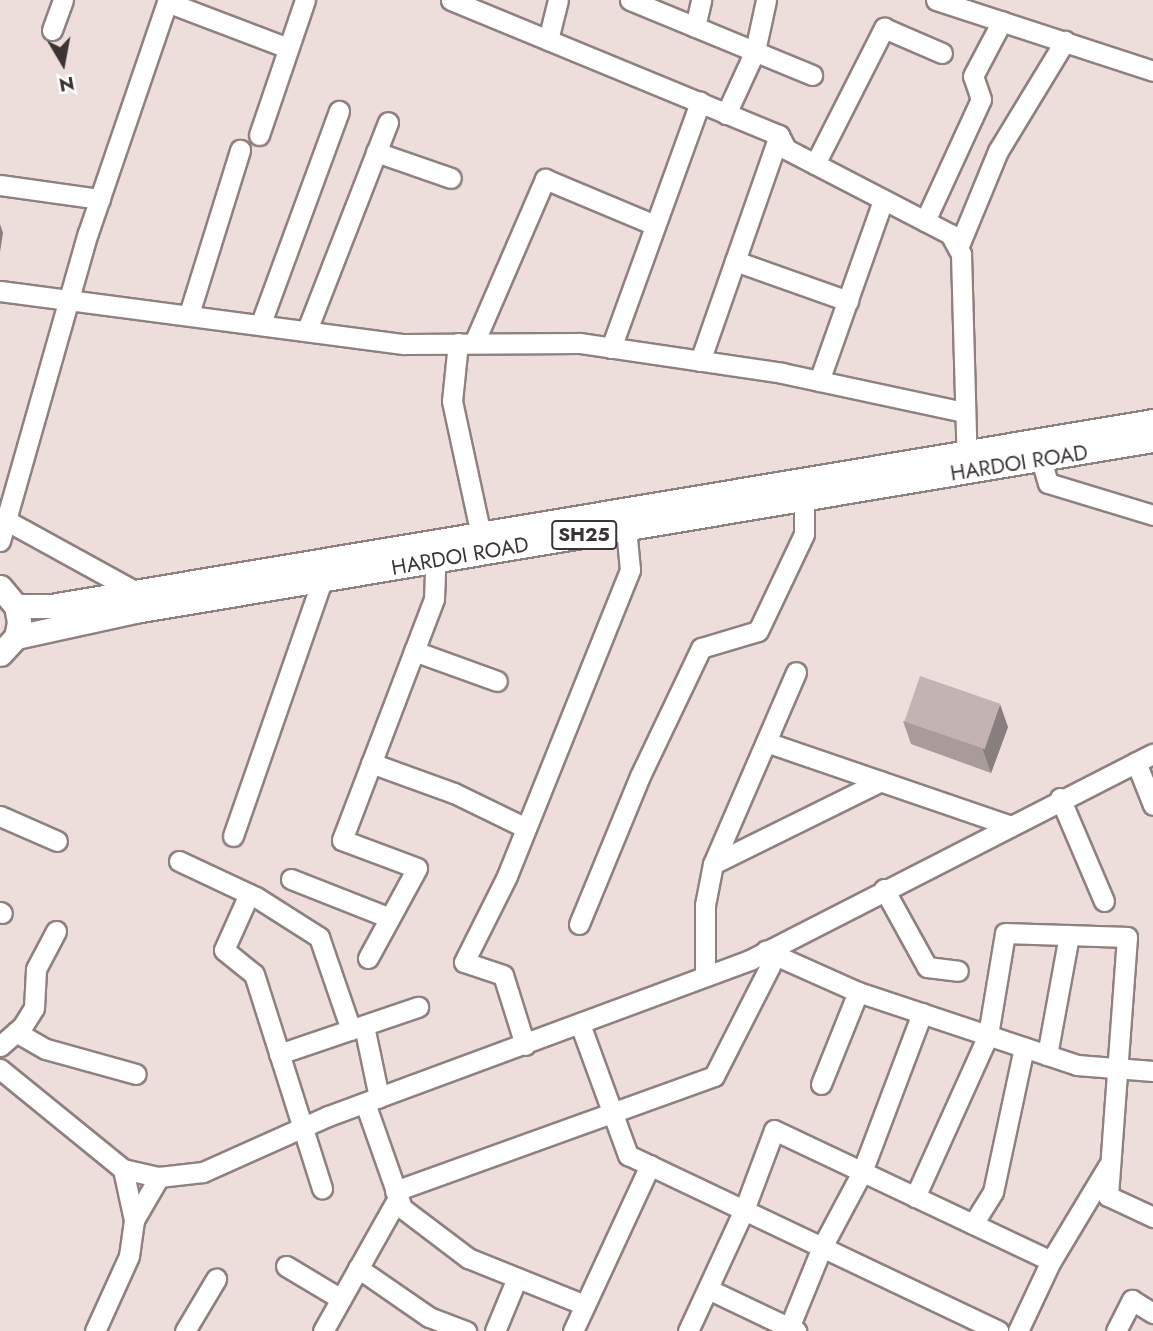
<!DOCTYPE html>
<style>
body{margin:0}
#map{position:relative;width:1153px;height:1331px;overflow:hidden;background:#eddedc;font-family:Jost,sans-serif}
div>[style]{position:absolute}
.roads{filter:drop-shadow(2px 0 #8f8180) drop-shadow(-2px 0 #8f8180) drop-shadow(0 2px #8f8180) drop-shadow(0 -2px #8f8180)}
.minor>*{height:19px;margin:-9.5px;padding:0 9.5px;transform-origin:9.5px;border-radius:9.5px;background:#fff}
.major>*{height:23px;margin:-11.5px;padding:0 11.5px;transform-origin:11.5px;border-radius:11.5px;background:#fff}
.wall>*{inset:0;background:#a89b9a}
.shaded-wall>*{inset:0;background:#887e7d}
.building>*{inset:0;background:#c3b4b3;transform-origin:0 0}
span{translate:-50% -50%;white-space:nowrap;text-align:center;line-height:1.15;-webkit-text-stroke:5px #fff;paint-order:stroke}
.shield-label span{padding:2px 5px;background:#fff;border:2px solid;border-radius:5px;-webkit-text-stroke-width:0}
.shield-label{font-size:19px;color:#3a3434;font-weight:700}
.street-label{font-size:21px;color:#3a3434}
.north{position:absolute;left:28px;top:28px;width:70px;height:70px;-webkit-text-stroke:5px #fff;paint-order:stroke;rotate:170deg;font-size:19px;font-weight:700;line-height:28px;text-align:center;color:#3a3434}
.north::after{content:'';display:block;margin:auto;width:24px;height:32px;background:#3a3434;clip-path:polygon(50% 0,100% 100%,50% 72%,0 100%)}
</style>
<div id="map">
<div class="roads">
<div class="minor">
<div style="left:451px;top:0;width:355px;rotate:22.4deg"></div>
<div style="left:779px;top:135px;width:16px;rotate:63deg"></div>
<div style="left:786px;top:149px;width:185px;rotate:27.4deg"></div>
<div style="left:950px;top:234px;width:23px;rotate:61deg"></div>
<div style="left:961px;top:254px;width:212px;rotate:88.4deg"></div>
<div style="left:630px;top:0;width:197px;rotate:22.4deg"></div>
<div style="left:936px;top:0;width:228px;rotate:18.1deg"></div>
<div style="left:167px;top:2px;width:129px;rotate:20.8deg"></div>
<div style="left:695px;top:27px;width:28px;rotate:-77deg"></div>
<div style="left:52px;top:30px;width:32px;rotate:-70deg"></div>
<div style="left:548px;top:40px;width:41px;rotate:-76deg"></div>
<div style="left:726px;top:114px;width:69px;rotate:-65.3deg"></div>
<div style="left:755px;top:51px;width:52px;rotate:-77.8deg"></div>
<div style="left:259px;top:135px;width:143px;rotate:-71.2deg"></div>
<div style="left:376px;top:152px;width:79px;rotate:19.1deg"></div>
<div style="left:815px;top:164px;width:153px;rotate:-63.1deg"></div>
<div style="left:884px;top:28px;width:63px;rotate:23.3deg"></div>
<div style="left:0;top:185px;width:101px;rotate:8deg"></div>
<div style="left:925px;top:221px;width:134px;rotate:-65.3deg"></div>
<div style="left:981px;top:99px;width:24px;rotate:-109deg"></div>
<div style="left:973px;top:76px;width:62px;rotate:-62.2deg"></div>
<div style="left:958px;top:248px;width:105px;rotate:-67.6deg"></div>
<div style="left:998px;top:151px;width:129px;rotate:-58.7deg"></div>
<div style="left:735px;top:261px;width:120px;rotate:19.5deg"></div>
<div style="left:0;top:291px;width:407px;rotate:7.5deg"></div>
<div style="left:404px;top:344px;width:176px;rotate:-0.3deg"></div>
<div style="left:580px;top:343px;width:204px;rotate:8.4deg"></div>
<div style="left:782px;top:373px;width:186px;rotate:12.1deg"></div>
<div style="left:189px;top:314px;width:172px;rotate:-72.7deg"></div>
<div style="left:261px;top:323px;width:226px;rotate:-69.8deg"></div>
<div style="left:307px;top:330px;width:223px;rotate:-68.7deg"></div>
<div style="left:458px;top:343px;width:58px;rotate:95.9deg"></div>
<div style="left:452px;top:401px;width:137px;rotate:77.8deg"></div>
<div style="left:474px;top:343px;width:179px;rotate:-66.6deg"></div>
<div style="left:545px;top:179px;width:119px;rotate:22.7deg"></div>
<div style="left:611px;top:348px;width:262px;rotate:-70.1deg"></div>
<div style="left:700px;top:361px;width:239px;rotate:-70.7deg"></div>
<div style="left:819px;top:381px;width:192px;rotate:-70.5deg"></div>
<div style="left:1041px;top:459px;width:25px;rotate:74deg"></div>
<div style="left:1048px;top:483px;width:110px;rotate:16.9deg"></div>
<div style="left:0;top:517px;width:162px;rotate:28.8deg"></div>
<div style="left:0;top:541px;width:320px;rotate:-74.1deg"></div>
<div style="left:88px;top:233px;width:246px;rotate:-71.1deg"></div>
<div style="left:414px;top:651px;width:88px;rotate:19.9deg"></div>
<div style="left:766px;top:742px;width:256px;rotate:18.9deg"></div>
<div style="left:1136px;top:762px;width:46px;rotate:68.4deg"></div>
<div style="left:371px;top:763px;width:88px;rotate:19.9deg"></div>
<div style="left:454px;top:793px;width:80px;rotate:25.9deg"></div>
<div style="left:1060px;top:798px;width:112px;rotate:66.9deg"></div>
<div style="left:0;top:816px;width:62px;rotate:23.7deg"></div>
<div style="left:233px;top:836px;width:271px;rotate:-70.8deg"></div>
<div style="left:179px;top:861px;width:85px;rotate:25.1deg"></div>
<div style="left:256px;top:897px;width:75px;rotate:32.4deg"></div>
<div style="left:319px;top:937px;width:98px;rotate:71deg"></div>
<div style="left:713px;top:864px;width:187px;rotate:-26.3deg"></div>
<div style="left:291px;top:879px;width:106px;rotate:21.5deg"></div>
<div style="left:884px;top:889px;width:89px;rotate:61.1deg"></div>
<div style="left:927px;top:967px;width:31px;rotate:7deg"></div>
<div style="left:249px;top:894px;width:61px;rotate:114.1deg"></div>
<div style="left:224px;top:950px;width:38px;rotate:39deg"></div>
<div style="left:254px;top:974px;width:225px;rotate:72.4deg"></div>
<div style="left:0;top:912px;width:2px;rotate:27deg"></div>
<div style="left:579px;top:924px;width:160px;rotate:-67.6deg"></div>
<div style="left:640px;top:776px;width:142px;rotate:-64.5deg"></div>
<div style="left:701px;top:648px;width:59px;rotate:-16.6deg"></div>
<div style="left:758px;top:631px;width:107px;rotate:-64.6deg"></div>
<div style="left:804px;top:534px;width:36px;rotate:-90deg"></div>
<div style="left:766px;top:951px;width:101px;rotate:24deg"></div>
<div style="left:858px;top:992px;width:231px;rotate:18.4deg"></div>
<div style="left:1077px;top:1065px;width:76px;rotate:4.5deg"></div>
<div style="left:368px;top:958px;width:102px;rotate:-61.4deg"></div>
<div style="left:417px;top:868px;width:80px;rotate:-159.5deg"></div>
<div style="left:342px;top:840px;width:258px;rotate:-69.1deg"></div>
<div style="left:434px;top:599px;width:51px;rotate:-87.8deg"></div>
<div style="left:705px;top:976px;width:71px;rotate:-90deg"></div>
<div style="left:705px;top:905px;width:42px;rotate:-79deg"></div>
<div style="left:713px;top:864px;width:209px;rotate:-66.6deg"></div>
<div style="left:580px;top:1024px;width:140px;rotate:69.9deg"></div>
<div style="left:628px;top:1155px;width:410px;rotate:25.4deg"></div>
<div style="left:364px;top:1026px;width:73px;rotate:78.1deg"></div>
<div style="left:16px;top:1032px;width:34px;rotate:30deg"></div>
<div style="left:46px;top:1049px;width:93px;rotate:15.5deg"></div>
<div style="left:525px;top:1045px;width:73px;rotate:-107.4deg"></div>
<div style="left:503px;top:975px;width:41px;rotate:-161.6deg"></div>
<div style="left:464px;top:962px;width:96px;rotate:-63.4deg"></div>
<div style="left:507px;top:876px;width:330px;rotate:-68.1deg"></div>
<div style="left:630px;top:570px;width:42px;rotate:-95.4deg"></div>
<div style="left:0;top:1046px;width:29px;rotate:-41deg"></div>
<div style="left:22px;top:1027px;width:22px;rotate:-58deg"></div>
<div style="left:34px;top:1008px;width:39px;rotate:-87deg"></div>
<div style="left:36px;top:969px;width:43px;rotate:-62.2deg"></div>
<div style="left:279px;top:1054px;width:147px;rotate:-18.7deg"></div>
<div style="left:1047px;top:1055px;width:122px;rotate:-79.6deg"></div>
<div style="left:0;top:1069px;width:159px;rotate:39.1deg"></div>
<div style="left:123px;top:1169px;width:37px;rotate:13deg"></div>
<div style="left:159px;top:1177px;width:44px;rotate:-6.5deg"></div>
<div style="left:203px;top:1172px;width:137px;rotate:-24.1deg"></div>
<div style="left:328px;top:1116px;width:450px;rotate:-20.3deg"></div>
<div style="left:750px;top:960px;width:453px;rotate:-27.1deg"></div>
<div style="left:821px;top:1084px;width:99px;rotate:-68.1deg"></div>
<div style="left:365px;top:1103px;width:111px;rotate:70.6deg"></div>
<div style="left:402px;top:1208px;width:83px;rotate:37.1deg"></div>
<div style="left:468px;top:1258px;width:126px;rotate:21.9deg"></div>
<div style="left:395px;top:1191px;width:339px;rotate:-19.8deg"></div>
<div style="left:714px;top:1076px;width:123px;rotate:-63deg"></div>
<div style="left:770px;top:966px;width:16px;rotate:-105deg"></div>
<div style="left:915px;top:1197px;width:178px;rotate:-65.7deg"></div>
<div style="left:988px;top:1035px;width:103px;rotate:-80.5deg"></div>
<div style="left:1005px;top:933px;width:122px;rotate:1.9deg"></div>
<div style="left:1127px;top:937px;width:260px;rotate:94.2deg"></div>
<div style="left:1108px;top:1196px;width:50px;rotate:25deg"></div>
<div style="left:134px;top:1220px;width:50px;rotate:-59.8deg"></div>
<div style="left:973px;top:1224px;width:38px;rotate:-58deg"></div>
<div style="left:993px;top:1192px;width:148px;rotate:-77.9deg"></div>
<div style="left:286px;top:1266px;width:64px;rotate:31deg"></div>
<div style="left:358px;top:1268px;width:86px;rotate:34.6deg"></div>
<div style="left:429px;top:1317px;width:40px;rotate:21deg"></div>
<div style="left:708px;top:1289px;width:98px;rotate:25.5deg"></div>
<div style="left:789px;top:1328px;width:87px;rotate:-67.8deg"></div>
<div style="left:822px;top:1247px;width:85px;rotate:-61.9deg"></div>
<div style="left:862px;top:1172px;width:170px;rotate:-69.3deg"></div>
<div style="left:95px;top:1331px;width:82px;rotate:-65.6deg"></div>
<div style="left:129px;top:1256px;width:36px;rotate:-82deg"></div>
<div style="left:134px;top:1220px;width:52px;rotate:-102.2deg"></div>
<div style="left:185px;top:1331px;width:61px;rotate:-59.2deg"></div>
<div style="left:323px;top:1331px;width:153px;rotate:-60.6deg"></div>
<div style="left:495px;top:1331px;width:57px;rotate:-67.5deg"></div>
<div style="left:573px;top:1331px;width:183px;rotate:-65.1deg"></div>
<div style="left:688px;top:1331px;width:133px;rotate:-65.2deg"></div>
<div style="left:744px;top:1210px;width:85px;rotate:-69.4deg"></div>
<div style="left:774px;top:1130px;width:306px;rotate:25.3deg"></div>
<div style="left:1018px;top:1331px;width:77px;rotate:-64.8deg"></div>
<div style="left:1051px;top:1261px;width:111px;rotate:-59deg"></div>
<div style="left:1116px;top:1331px;width:35px;rotate:-63deg"></div>
<div style="left:1132px;top:1300px;width:25px;rotate:32deg"></div>
</div>
<div class="major">
<div style="left:0;top:587px;width:25px;rotate:50deg"></div>
<div style="left:16px;top:606px;width:16px;rotate:79deg"></div>
<div style="left:19px;top:622px;width:15px;rotate:101deg"></div>
<div style="left:16px;top:637px;width:23px;rotate:133deg"></div>
<div style="left:16px;top:606px;width:35px"></div>
<div style="left:51px;top:606px;width:1117px;rotate:-9.53deg"></div>
<div style="left:16px;top:637px;width:122px;rotate:-12.3deg"></div>
<div style="left:135px;top:611px;width:1032px;rotate:-9.54deg"></div>
</div>
</div>
<div class="wall">
<div style="clip-path:polygon(903px 721px,1008px 727px,991px 773px,911px 744px)"></div>
</div>
<div class="shaded-wall">
<div style="clip-path:polygon(0 224px,3px 233px,0 252px)"></div>
<div style="clip-path:polygon(1000px 704px,1008px 727px,991px 773px,983px 750px)"></div>
</div>
<div class="building">
<div style="left:920px;top:676px;width:85px;height:48px;rotate:19deg"></div>
</div>
<div class="shield-label">
<span style="left:584px;top:535px">SH25</span>
</div>
<div class="street-label">
<span style="left:1019px;top:463px;rotate:-9deg">HARDOI ROAD</span>
<span style="left:460px;top:556px;rotate:-10deg">HARDOI ROAD</span>
</div>
<div class="north">N</div>
</div>
